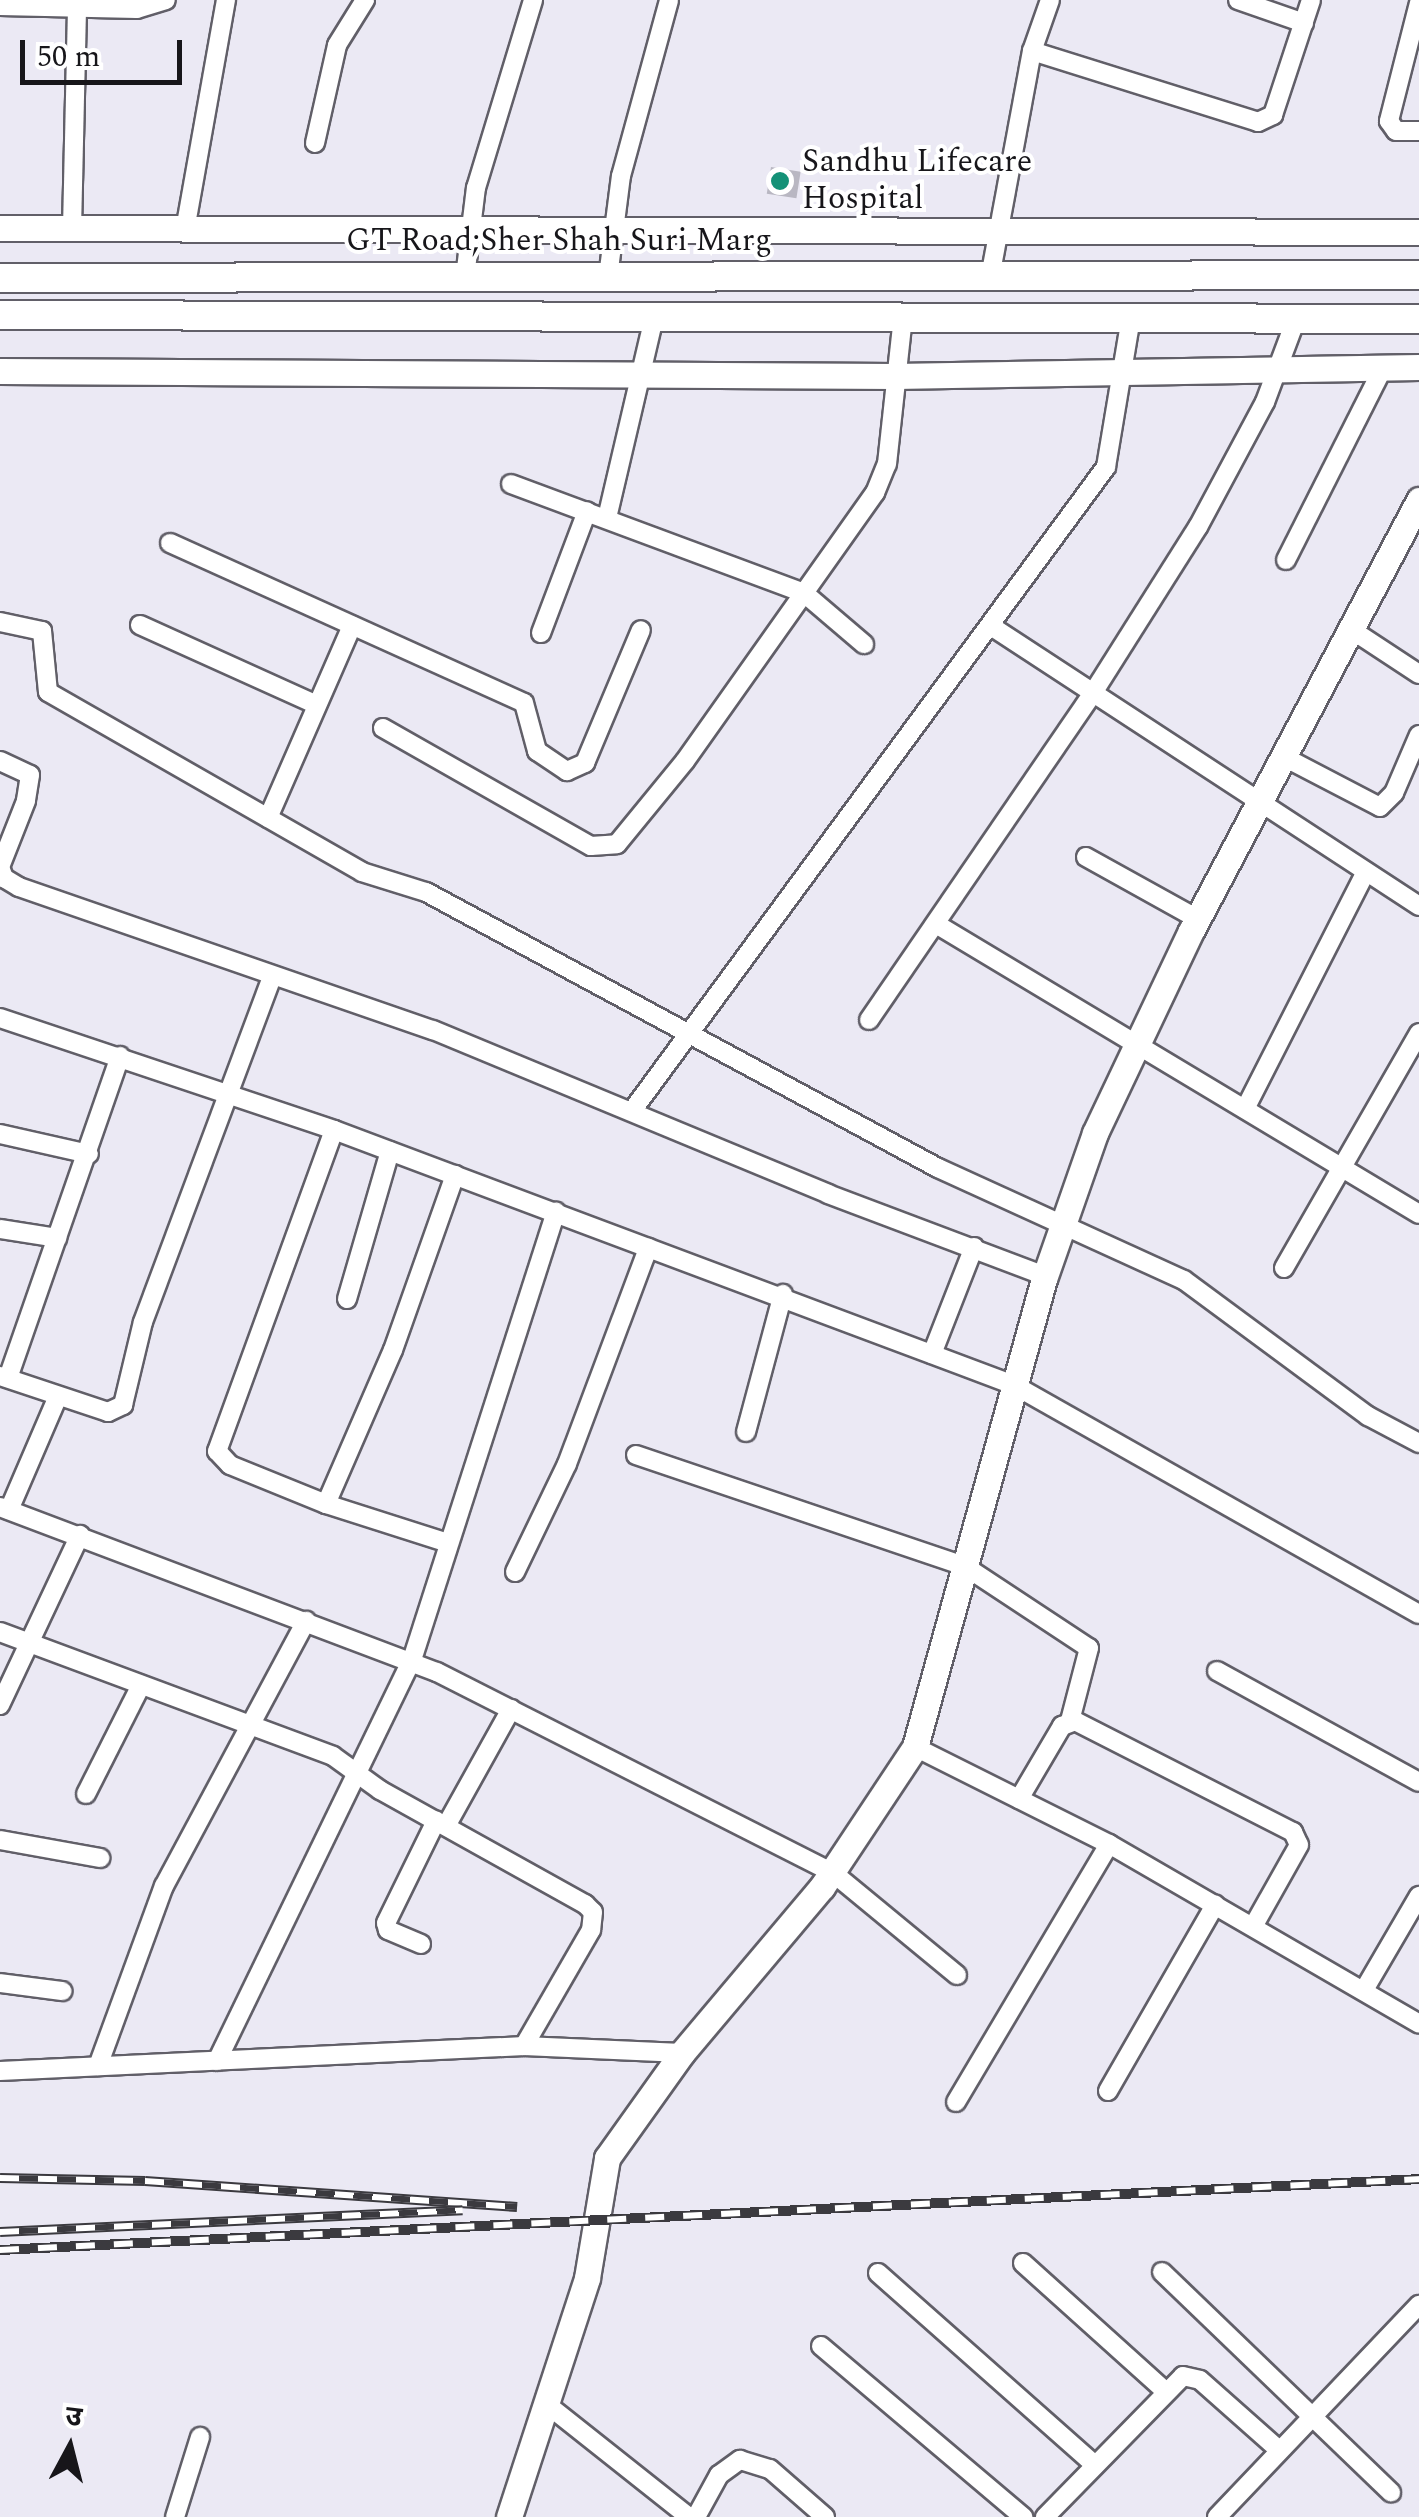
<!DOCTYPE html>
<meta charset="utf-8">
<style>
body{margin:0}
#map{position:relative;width:1419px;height:2517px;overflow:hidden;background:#ebe9f4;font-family:Spectral,"Noto Sans Devanagari",serif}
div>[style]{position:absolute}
.building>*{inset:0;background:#b9b7c2;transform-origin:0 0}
.roads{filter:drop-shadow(2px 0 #615f68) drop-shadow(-2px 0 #615f68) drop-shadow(0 2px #615f68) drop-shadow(0 -2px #615f68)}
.street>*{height:18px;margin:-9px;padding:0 9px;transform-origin:9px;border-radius:9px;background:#fff}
.secondary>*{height:25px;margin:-12.5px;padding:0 12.5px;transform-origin:12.5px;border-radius:12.5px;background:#fff}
.primary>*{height:28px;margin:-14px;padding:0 14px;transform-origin:14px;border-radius:14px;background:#fff}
.rail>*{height:10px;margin-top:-5px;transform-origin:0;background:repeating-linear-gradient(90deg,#fff 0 19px,#3b3a3f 0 38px);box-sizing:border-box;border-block:2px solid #3b3a3f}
.dots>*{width:28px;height:28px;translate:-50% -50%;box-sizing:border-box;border:5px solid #fff;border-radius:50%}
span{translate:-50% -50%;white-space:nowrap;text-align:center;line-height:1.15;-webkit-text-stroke:8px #fff;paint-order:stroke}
.poi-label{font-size:32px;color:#17161a}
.left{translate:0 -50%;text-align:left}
.street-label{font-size:32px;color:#17161a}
.north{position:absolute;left:20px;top:2397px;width:100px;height:100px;-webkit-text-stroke:8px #fff;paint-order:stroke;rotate:7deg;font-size:28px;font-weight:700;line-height:40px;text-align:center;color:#17161a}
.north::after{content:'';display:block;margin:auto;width:35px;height:45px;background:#17161a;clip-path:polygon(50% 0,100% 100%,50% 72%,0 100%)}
.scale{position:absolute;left:20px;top:40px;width:162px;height:45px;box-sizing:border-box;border:5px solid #17161a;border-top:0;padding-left:12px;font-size:30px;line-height:35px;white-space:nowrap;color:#17161a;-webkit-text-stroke:8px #fff;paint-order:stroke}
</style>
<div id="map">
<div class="building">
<div style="left:771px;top:167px;width:30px;height:27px;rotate:9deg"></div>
</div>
<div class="roads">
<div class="street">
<div style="left:1050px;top:0;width:54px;rotate:109.4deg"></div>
<div style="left:1032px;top:51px;width:237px;rotate:17.4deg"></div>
<div style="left:1258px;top:122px;width:17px;rotate:-25deg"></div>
<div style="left:1273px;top:115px;width:121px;rotate:-71.7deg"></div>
<div style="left:1238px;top:0;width:70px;rotate:19.2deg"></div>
<div style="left:1419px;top:3px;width:122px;rotate:104.3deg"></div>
<div style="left:1389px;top:121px;width:12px;rotate:55deg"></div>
<div style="left:1396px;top:131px;width:23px"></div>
<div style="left:0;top:6px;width:137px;rotate:1.3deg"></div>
<div style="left:137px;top:9px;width:30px;rotate:-17deg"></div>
<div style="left:315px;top:143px;width:100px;rotate:-77.3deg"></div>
<div style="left:337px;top:45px;width:53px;rotate:-58.1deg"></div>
<div style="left:72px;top:229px;width:229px;rotate:-88.7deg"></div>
<div style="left:185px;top:230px;width:234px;rotate:-79.9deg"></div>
<div style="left:991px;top:272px;width:225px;rotate:-79.5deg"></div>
<div style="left:465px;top:277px;width:90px;rotate:-83deg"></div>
<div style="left:476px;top:188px;width:196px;rotate:-73.1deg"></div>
<div style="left:608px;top:277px;width:102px;rotate:-82.7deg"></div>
<div style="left:621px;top:176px;width:182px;rotate:-74.7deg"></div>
<div style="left:511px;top:484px;width:313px;rotate:20.4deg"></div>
<div style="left:804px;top:593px;width:79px;rotate:40.4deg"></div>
<div style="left:607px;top:518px;width:206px;rotate:-76.8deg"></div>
<div style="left:170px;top:543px;width:388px;rotate:24.3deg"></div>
<div style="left:524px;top:703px;width:50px;rotate:74.8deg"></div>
<div style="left:537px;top:751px;width:36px;rotate:34deg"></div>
<div style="left:567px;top:771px;width:20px;rotate:-24deg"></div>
<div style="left:585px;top:763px;width:144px;rotate:-67.2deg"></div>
<div style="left:1286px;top:560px;width:215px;rotate:-63.2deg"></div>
<div style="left:0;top:622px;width:43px;rotate:12.1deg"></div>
<div style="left:42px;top:631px;width:61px;rotate:84.4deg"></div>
<div style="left:48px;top:692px;width:362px;rotate:29.8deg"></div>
<div style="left:362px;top:872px;width:67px;rotate:17.4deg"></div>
<div style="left:426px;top:892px;width:582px;rotate:28.33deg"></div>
<div style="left:938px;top:1168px;width:270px;rotate:24.5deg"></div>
<div style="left:1184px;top:1280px;width:229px;rotate:36.5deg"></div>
<div style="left:1368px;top:1416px;width:58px;rotate:27.9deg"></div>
<div style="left:140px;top:625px;width:194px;rotate:24.3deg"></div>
<div style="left:994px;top:628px;width:508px;rotate:33.19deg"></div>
<div style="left:1352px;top:630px;width:80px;rotate:33.3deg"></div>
<div style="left:541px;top:633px;width:130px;rotate:-69.3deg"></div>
<div style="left:383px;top:728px;width:239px;rotate:29.6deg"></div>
<div style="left:591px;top:846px;width:26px;rotate:-4deg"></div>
<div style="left:617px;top:844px;width:107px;rotate:-50.7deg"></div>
<div style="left:685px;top:761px;width:329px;rotate:-54.7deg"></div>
<div style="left:875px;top:493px;width:31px;rotate:-68deg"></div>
<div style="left:887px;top:464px;width:148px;rotate:-83.8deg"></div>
<div style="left:1284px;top:757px;width:108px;rotate:27.5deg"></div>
<div style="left:1380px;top:807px;width:20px;rotate:-45deg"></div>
<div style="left:1394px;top:793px;width:63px;rotate:-66.7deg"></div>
<div style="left:0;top:761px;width:33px;rotate:25deg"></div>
<div style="left:30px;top:775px;width:26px;rotate:99deg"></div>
<div style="left:26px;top:801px;width:71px;rotate:111.5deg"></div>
<div style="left:0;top:867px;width:12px;rotate:70deg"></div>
<div style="left:4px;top:878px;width:17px;rotate:31deg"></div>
<div style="left:19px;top:887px;width:438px;rotate:19.1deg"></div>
<div style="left:433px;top:1030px;width:428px;rotate:22.5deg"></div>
<div style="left:828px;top:1194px;width:232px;rotate:20.7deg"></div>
<div style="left:268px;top:818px;width:210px;rotate:-66.4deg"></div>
<div style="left:1086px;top:857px;width:128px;rotate:29deg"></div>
<div style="left:936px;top:924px;width:563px;rotate:30.98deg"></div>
<div style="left:0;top:1018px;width:352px;rotate:18.5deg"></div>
<div style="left:334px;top:1130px;width:726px;rotate:20.56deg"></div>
<div style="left:1014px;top:1385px;width:465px;rotate:29.5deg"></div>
<div style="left:869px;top:1020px;width:393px;rotate:-55.6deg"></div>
<div style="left:1091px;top:696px;width:200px;rotate:-57.7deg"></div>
<div style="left:1198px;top:527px;width:142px;rotate:-61.8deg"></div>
<div style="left:1265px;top:402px;width:89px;rotate:-69.5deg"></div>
<div style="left:1245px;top:1109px;width:266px;rotate:-63deg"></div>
<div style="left:632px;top:1111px;width:800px;rotate:-53.65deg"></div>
<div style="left:1106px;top:467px;width:151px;rotate:-80.5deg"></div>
<div style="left:334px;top:1130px;width:342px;rotate:110deg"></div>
<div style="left:217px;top:1451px;width:19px;rotate:47deg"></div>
<div style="left:230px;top:1465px;width:104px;rotate:22.1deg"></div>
<div style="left:326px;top:1504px;width:125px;rotate:17.7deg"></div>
<div style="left:0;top:1134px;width:91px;rotate:12.7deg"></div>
<div style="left:0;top:1229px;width:58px;rotate:9deg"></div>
<div style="left:1284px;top:1268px;width:271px;rotate:-60.1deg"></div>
<div style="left:347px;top:1299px;width:154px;rotate:-73.8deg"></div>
<div style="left:932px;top:1354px;width:115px;rotate:-68.6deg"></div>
<div style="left:0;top:1376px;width:114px;rotate:18.4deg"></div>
<div style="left:108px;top:1412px;width:17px;rotate:-25deg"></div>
<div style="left:123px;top:1405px;width:85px;rotate:-76.5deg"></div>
<div style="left:143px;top:1322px;width:368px;rotate:-69.5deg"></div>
<div style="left:8px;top:1378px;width:341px;rotate:-70.8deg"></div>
<div style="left:746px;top:1432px;width:143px;rotate:-75deg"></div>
<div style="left:636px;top:1455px;width:348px;rotate:18.7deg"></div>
<div style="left:966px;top:1567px;width:147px;rotate:33.4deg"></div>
<div style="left:1089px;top:1648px;width:75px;rotate:104.6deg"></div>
<div style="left:326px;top:1504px;width:168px;rotate:-66.5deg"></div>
<div style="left:393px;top:1350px;width:186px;rotate:-70.5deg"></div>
<div style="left:0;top:1507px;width:467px;rotate:20.7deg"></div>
<div style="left:437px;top:1672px;width:443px;rotate:26.9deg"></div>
<div style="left:832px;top:1872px;width:162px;rotate:39.5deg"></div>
<div style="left:9px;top:1510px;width:124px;rotate:-66.7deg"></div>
<div style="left:515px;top:1572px;width:120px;rotate:-64.3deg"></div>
<div style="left:567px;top:1464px;width:231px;rotate:-69.4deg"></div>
<div style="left:0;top:1632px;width:355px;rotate:20.4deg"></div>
<div style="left:333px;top:1756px;width:58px;rotate:35.9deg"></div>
<div style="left:380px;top:1790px;width:235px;rotate:29.1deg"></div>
<div style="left:585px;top:1904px;width:11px;rotate:45deg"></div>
<div style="left:593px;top:1912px;width:18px;rotate:96deg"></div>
<div style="left:591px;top:1930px;width:134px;rotate:120deg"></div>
<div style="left:1217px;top:1671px;width:230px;rotate:28.8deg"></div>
<div style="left:0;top:1705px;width:188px;rotate:-64.8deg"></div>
<div style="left:915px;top:1747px;width:217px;rotate:26.6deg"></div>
<div style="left:1109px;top:1844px;width:358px;rotate:30.1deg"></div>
<div style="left:86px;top:1794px;width:122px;rotate:-63.2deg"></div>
<div style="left:1019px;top:1799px;width:85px;rotate:-59.5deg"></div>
<div style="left:1062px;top:1726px;width:14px;rotate:-21deg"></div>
<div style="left:1075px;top:1721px;width:245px;rotate:27deg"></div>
<div style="left:1293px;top:1832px;width:14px;rotate:65deg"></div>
<div style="left:1299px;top:1845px;width:92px;rotate:119.4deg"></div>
<div style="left:446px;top:1826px;width:134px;rotate:-60.9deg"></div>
<div style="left:0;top:1840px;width:102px;rotate:10.2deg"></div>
<div style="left:421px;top:1944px;width:36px;rotate:-157deg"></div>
<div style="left:388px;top:1930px;width:7px;rotate:-106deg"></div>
<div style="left:386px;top:1923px;width:114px;rotate:-63.9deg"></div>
<div style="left:0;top:1983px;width:63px;rotate:7.4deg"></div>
<div style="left:1364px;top:1990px;width:109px;rotate:-59.7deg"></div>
<div style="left:217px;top:2061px;width:446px;rotate:-64.1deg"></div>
<div style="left:412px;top:1660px;width:471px;rotate:-72.2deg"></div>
<div style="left:98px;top:2066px;width:192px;rotate:-69.9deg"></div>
<div style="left:164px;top:1886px;width:301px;rotate:-61.8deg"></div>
<div style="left:0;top:2071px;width:525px;rotate:-2.73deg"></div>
<div style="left:524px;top:2046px;width:158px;rotate:2.5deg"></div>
<div style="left:1108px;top:2091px;width:215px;rotate:-60.1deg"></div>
<div style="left:956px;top:2102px;width:300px;rotate:-59.3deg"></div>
<div style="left:1023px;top:2263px;width:190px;rotate:42deg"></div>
<div style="left:1162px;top:2272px;width:318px;rotate:43.9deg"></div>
<div style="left:878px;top:2273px;width:290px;rotate:41.5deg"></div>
<div style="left:821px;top:2346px;width:265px;rotate:40.2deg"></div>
<div style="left:549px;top:2406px;width:179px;rotate:38.4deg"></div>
<div style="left:175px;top:2517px;width:84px;rotate:-72.6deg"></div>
<div style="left:696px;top:2517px;width:48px;rotate:-61.3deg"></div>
<div style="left:719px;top:2475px;width:26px;rotate:-36deg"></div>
<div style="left:740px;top:2460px;width:31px;rotate:17deg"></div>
<div style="left:770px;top:2469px;width:73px;rotate:41.1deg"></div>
<div style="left:1045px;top:2517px;width:197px;rotate:-45.6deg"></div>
<div style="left:1183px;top:2376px;width:17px;rotate:13deg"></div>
<div style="left:1200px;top:2380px;width:104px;rotate:41.5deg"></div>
<div style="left:1217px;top:2517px;width:293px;rotate:-46.4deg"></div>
</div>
<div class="secondary">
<div style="left:0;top:228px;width:1419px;rotate:0.16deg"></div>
<div style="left:0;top:371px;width:895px;rotate:0.32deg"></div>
<div style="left:895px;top:376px;width:524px;rotate:-0.98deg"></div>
<div style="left:509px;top:2517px;width:251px;rotate:-71.9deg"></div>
<div style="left:587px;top:2278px;width:122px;rotate:-80.5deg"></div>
<div style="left:607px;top:2158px;width:129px;rotate:-54.5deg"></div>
<div style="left:682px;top:2053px;width:217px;rotate:-49.9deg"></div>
<div style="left:822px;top:1887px;width:168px;rotate:-56.4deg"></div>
<div style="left:915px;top:1747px;width:489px;rotate:-74.6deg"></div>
<div style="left:1045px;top:1276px;width:151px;rotate:-70.7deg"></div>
<div style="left:1095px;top:1133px;width:224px;rotate:-64.6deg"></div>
<div style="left:1191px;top:931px;width:488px;rotate:-62.1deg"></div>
</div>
<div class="primary">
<div style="left:0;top:278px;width:1419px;rotate:-0.12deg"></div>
<div style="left:0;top:315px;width:1419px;rotate:0.16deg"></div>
</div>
</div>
<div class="rail">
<div style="left:0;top:2178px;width:145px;rotate:1.2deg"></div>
<div style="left:145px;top:2181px;width:373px;rotate:4deg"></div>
<div style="left:0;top:2232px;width:463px;rotate:-2.7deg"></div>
<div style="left:0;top:2250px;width:1421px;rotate:-2.86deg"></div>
</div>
<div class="dots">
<div style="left:780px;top:181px;background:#149177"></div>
</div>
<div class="poi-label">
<span class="left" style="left:802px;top:181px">Sandhu Lifecare<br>Hospital</span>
</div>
<div class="street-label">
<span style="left:559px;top:241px">GT Road;Sher Shah Suri Marg</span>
</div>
<div class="north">उ</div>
<div class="scale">50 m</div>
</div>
